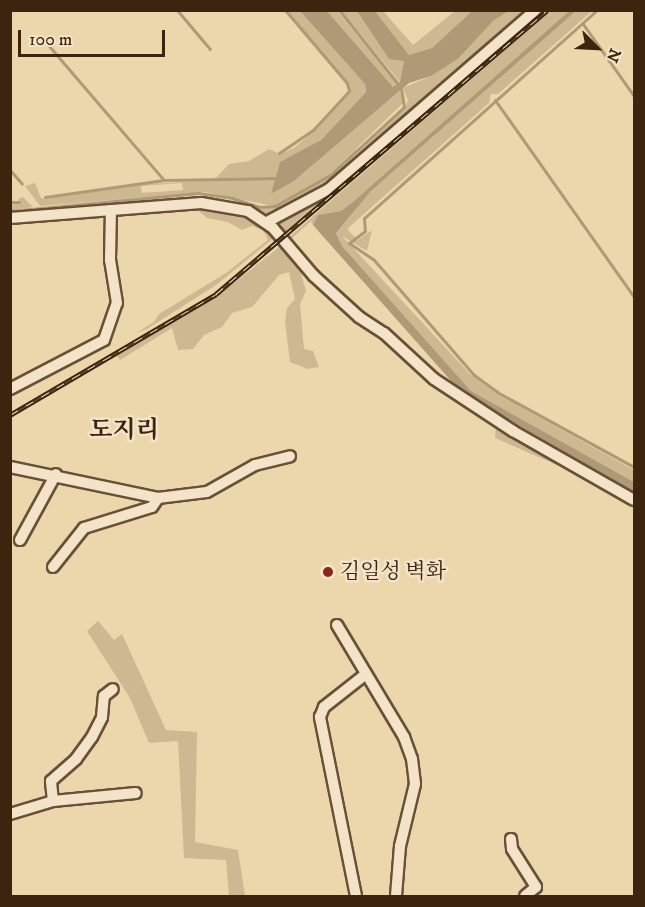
<!DOCTYPE html>
<meta charset="utf-8">
<style>
body{margin:0}
#map{position:relative;width:645px;height:907px;overflow:hidden;background:#ecd6ac;font-family:"IM FELL DW Pica","Noto Serif KR",serif}
div>[style]{position:absolute}
.green>*{inset:0;background:#ceb891}
.water>*{inset:0;background:#b09976}
.stream>*{height:3px;margin:-1.5px;padding:0 1.5px;transform-origin:1.5px;border-radius:1.5px;background:#b09976}
.roads{filter:drop-shadow(2px 0 #695036) drop-shadow(-2px 0 #695036) drop-shadow(0 2px #695036) drop-shadow(0 -2px #695036)}
.minor>*{height:10px;margin:-5px;padding:0 5px;transform-origin:5px;border-radius:5px;background:#f3e4c9}
.rail>*{height:5px;margin-top:-2.5px;transform-origin:0;background:repeating-linear-gradient(90deg,#f3e4c9 0 9px,#3d240e 0 18px);box-sizing:border-box;border-block:2px solid #3d240e}
.dots>*{width:16px;height:16px;translate:-50% -50%;box-sizing:border-box;border:3px solid #f3e4c9;border-radius:50%}
span{translate:-50% -50%;white-space:nowrap;text-align:center;line-height:1.15;-webkit-text-stroke:5px #f3e4c9;paint-order:stroke}
.poi-label{font-size:21px;color:#3d240e}
.left{translate:0 -50%;text-align:left}
.quarter-label{font-size:24px;color:#3d240e;font-weight:700}
.frame{position:absolute;inset:0;border:12px solid #3d240e;pointer-events:none}
.north{position:absolute;left:567px;top:18px;width:60px;height:60px;-webkit-text-stroke:4px #f3e4c9;paint-order:stroke;rotate:114deg;font-size:16px;font-weight:700;line-height:24px;text-align:center;color:#3d240e}
.north::after{content:'';display:block;margin:auto;width:21px;height:27px;background:#3d240e;clip-path:polygon(50% 0,100% 100%,50% 72%,0 100%)}
.scale{position:absolute;left:18px;top:30px;width:147px;height:27px;box-sizing:border-box;border:3px solid #3d240e;border-top:0;padding-left:8px;font-size:18px;line-height:21px;white-space:nowrap;color:#3d240e;-webkit-text-stroke:4px #f3e4c9;paint-order:stroke}
</style>
<div id="map">
<div class="green">
<div style="clip-path:polygon(evenodd,287px 11px,300px 11px,365px 84px,366px 92px,321px 140px,280px 163px,271px 194px,294px 181px,400px 91px,404px 102px,328px 176px,276px 205px,268px 205px,205px 192px,40px 206px,25px 186px,35px 183px,41px 198px,46px 199px,143px 184px,206px 181px,217px 177px,229px 164px,249px 161px,269px 149px,280px 154px,294px 148px,313px 132px,350px 89px,287px 11px,182px 183px,183px 190px,142px 193px,141px 186px,182px 183px)"></div>
<div style="clip-path:polygon(327px 11px,337px 11px,397px 84px,393px 87px)"></div>
<div style="clip-path:polygon(341px 11px,357px 11px,388px 51px,404px 61px,400px 82px)"></div>
<div style="clip-path:polygon(375px 11px,383px 11px,413px 45px,455px 11px,472px 11px,432px 48px,409px 55px)"></div>
<div style="clip-path:polygon(509px 11px,529px 11px,332px 181px,271px 215px,219px 199px,43px 212px,41px 208px,206px 196px,260px 209px,278px 207px,330px 177px,405px 108px,408px 100px,403px 88px,431px 76px,458px 59px,494px 20px)"></div>
<div style="clip-path:polygon(550px 11px,569px 11px,354px 201px,341px 211px,319px 215px,313px 225px,311px 221px,289px 241px,288px 238px)"></div>
<div style="clip-path:polygon(576px 11px,592px 11px,498px 94px,491px 94px,489px 103px,347px 229px,358px 240px,372px 230px,367px 251px,342px 236px,470px 374px,497px 394px,634px 470px,634px 482px,471px 391px,342px 246px,336px 233px,371px 191px)"></div>
<div style="clip-path:polygon(466px 75px,282px 234px,276px 221px)"></div>
<div style="clip-path:polygon(23px 197px,33px 207px,11px 210px,11px 204px,20px 203px,18px 199px)"></div>
<div style="clip-path:polygon(193px 206px,249px 213px,275px 237px,216px 285px,147px 329px,136px 333px,154px 322px,159px 314px,226px 273px,268px 240px,263px 230px,252px 226px,242px 230px,228px 222px,207px 218px)"></div>
<div style="clip-path:polygon(283px 244px,297px 259px,306px 291px,300px 304px,304px 349px,313px 351px,319px 367px,308px 369px,290px 362px,285px 322px,287px 308px,295px 299px,289px 272px,279px 275px,252px 307px,232px 313px,222px 327px,204px 335px,193px 349px,178px 350px,172px 328px,120px 360px,117px 356px,224px 291px)"></div>
<div style="clip-path:polygon(478px 402px,575px 455px,634px 492px,634px 496px)"></div>
<div style="clip-path:polygon(496px 425px,585px 477px,495px 438px)"></div>
<div style="clip-path:polygon(98px 621px,114px 640px,122px 634px,166px 730px,197px 732px,195px 842px,238px 850px,245px 896px,229px 896px,226px 860px,184px 858px,178px 741px,149px 743px,130px 698px,87px 631px)"></div>
</div>
<div class="water">
<div style="clip-path:polygon(300px 11px,327px 11px,393px 87px,400px 82px,404px 61px,389px 59px,357px 11px,375px 11px,409px 55px,432px 48px,472px 11px,509px 11px,494px 20px,458px 59px,431px 76px,409px 83px,294px 181px,271px 194px,280px 162px,321px 140px,366px 92px,365px 84px)"></div>
<div style="clip-path:polygon(569px 11px,576px 11px,371px 191px,336px 233px,342px 246px,471px 391px,634px 482px,634px 492px,460px 391px,313px 225px,318px 215px,341px 211px,354px 201px)"></div>
</div>
<div class="stream">
<div style="left:177px;top:10px;width:51px;rotate:49.8deg"></div>
<div style="left:339px;top:10px;width:95px;rotate:51.4deg"></div>
<div style="left:597px;top:10px;width:312px;rotate:138.2deg"></div>
<div style="left:364px;top:218px;width:13px;rotate:86deg"></div>
<div style="left:365px;top:231px;width:20px;rotate:143deg"></div>
<div style="left:349px;top:243px;width:30px;rotate:34deg"></div>
<div style="left:374px;top:260px;width:152px;rotate:49deg"></div>
<div style="left:474px;top:375px;width:29px;rotate:36deg"></div>
<div style="left:497px;top:392px;width:156px;rotate:28.7deg"></div>
<div style="left:583px;top:24px;width:88px;rotate:54.7deg"></div>
<div style="left:49px;top:46px;width:177px;rotate:49.4deg"></div>
<div style="left:495px;top:100px;width:241px;rotate:54.8deg"></div>
<div style="left:279px;top:153px;width:41px;rotate:-34.1deg"></div>
<div style="left:313px;top:130px;width:53px;rotate:-47.3deg"></div>
<div style="left:349px;top:91px;width:8px;rotate:-104deg"></div>
<div style="left:347px;top:83px;width:96px;rotate:-130.3deg"></div>
<div style="left:10px;top:170px;width:18px;rotate:49deg"></div>
<div style="left:45px;top:197px;width:120px;rotate:-8.1deg"></div>
<div style="left:164px;top:180px;width:110px;rotate:-1deg"></div>
<div style="left:10px;top:202px;width:9px"></div>
<div style="left:10px;top:211px;width:189px;rotate:-5.5deg"></div>
<div style="left:198px;top:193px;width:34px;rotate:8deg"></div>
<div style="left:232px;top:198px;width:28px;rotate:18deg"></div>
<div style="left:259px;top:207px;width:16px;rotate:-4deg"></div>
<div style="left:275px;top:206px;width:63px;rotate:-29.4deg"></div>
<div style="left:330px;top:175px;width:35px;rotate:-43deg"></div>
<div style="left:356px;top:151px;width:65px;rotate:-42.5deg"></div>
<div style="left:404px;top:107px;width:18px;rotate:-99deg"></div>
</div>
<div class="roads">
<div class="minor">
<div style="left:10px;top:218px;width:192px;rotate:-4.5deg"></div>
<div style="left:201px;top:203px;width:48px;rotate:9.7deg"></div>
<div style="left:248px;top:211px;width:30px;rotate:34deg"></div>
<div style="left:273px;top:228px;width:63px;rotate:49.5deg"></div>
<div style="left:314px;top:276px;width:61px;rotate:42.3deg"></div>
<div style="left:359px;top:317px;width:30px;rotate:33deg"></div>
<div style="left:384px;top:333px;width:68px;rotate:42.6deg"></div>
<div style="left:434px;top:379px;width:95px;rotate:33.4deg"></div>
<div style="left:513px;top:431px;width:139px;rotate:29.7deg"></div>
<div style="left:267px;top:222px;width:70px;rotate:-28deg"></div>
<div style="left:329px;top:189px;width:274px;rotate:-40.9deg"></div>
<div style="left:10px;top:389px;width:106px;rotate:-27.5deg"></div>
<div style="left:104px;top:340px;width:39px;rotate:-71deg"></div>
<div style="left:117px;top:303px;width:44px;rotate:-99.2deg"></div>
<div style="left:110px;top:260px;width:50px;rotate:-88.9deg"></div>
<div style="left:10px;top:467px;width:151px;rotate:11.8deg"></div>
<div style="left:158px;top:498px;width:49px;rotate:-7deg"></div>
<div style="left:207px;top:492px;width:55px;rotate:-29.4deg"></div>
<div style="left:255px;top:465px;width:36px;rotate:-14deg"></div>
<div style="left:20px;top:540px;width:75px;rotate:-61.4deg"></div>
<div style="left:53px;top:567px;width:50px;rotate:-51.5deg"></div>
<div style="left:84px;top:528px;width:71px;rotate:-17.2deg"></div>
<div style="left:152px;top:507px;width:11px;rotate:-56deg"></div>
<div style="left:337px;top:625px;width:131px;rotate:59.1deg"></div>
<div style="left:404px;top:737px;width:23px;rotate:70deg"></div>
<div style="left:412px;top:759px;width:25px;rotate:83deg"></div>
<div style="left:415px;top:784px;width:64px;rotate:103.6deg"></div>
<div style="left:400px;top:846px;width:50px;rotate:94.6deg"></div>
<div style="left:53px;top:801px;width:20px;rotate:-96deg"></div>
<div style="left:51px;top:781px;width:33px;rotate:-41deg"></div>
<div style="left:76px;top:759px;width:27px;rotate:-54deg"></div>
<div style="left:92px;top:737px;width:22px;rotate:-63deg"></div>
<div style="left:102px;top:717px;width:21px;rotate:-85deg"></div>
<div style="left:104px;top:696px;width:11px;rotate:-38deg"></div>
<div style="left:10px;top:814px;width:45px;rotate:-16.8deg"></div>
<div style="left:53px;top:801px;width:83px;rotate:-5.5deg"></div>
<div style="left:511px;top:839px;width:10px;rotate:84deg"></div>
<div style="left:512px;top:849px;width:45px;rotate:57.7deg"></div>
<div style="left:536px;top:887px;width:14px;rotate:141deg"></div>
<div style="left:356px;top:896px;width:183px;rotate:-101.4deg"></div>
<div style="left:320px;top:717px;width:11px;rotate:-68deg"></div>
<div style="left:324px;top:707px;width:53px;rotate:-38.2deg"></div>
</div>
</div>
<div class="rail">
<div style="left:10px;top:415px;width:239px;rotate:-30.4deg"></div>
<div style="left:216px;top:294px;width:436px;rotate:-40.6deg"></div>
</div>
<div class="dots">
<div style="left:328px;top:572px;background:#8f2418"></div>
</div>
<div class="poi-label">
<span class="left" style="left:340px;top:572px">김일성 벽화</span>
</div>
<div class="quarter-label">
<span style="left:124px;top:431px">도지리</span>
</div>
<div class="frame"></div>
<div class="north">N</div>
<div class="scale">100 m</div>
</div>
